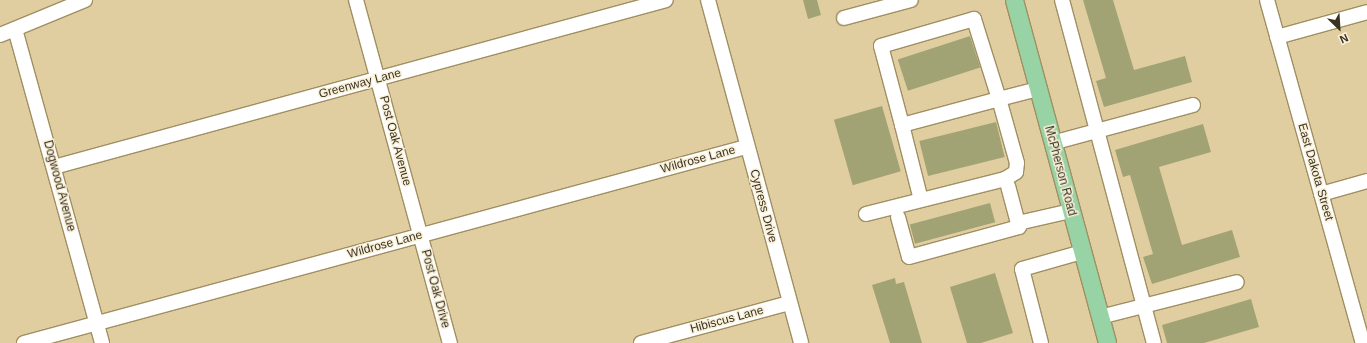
<!DOCTYPE html>
<style>
body{margin:0}
#map{position:relative;width:1367px;height:343px;overflow:hidden;background:#e1cea0;font-family:Arial,sans-serif}
div>[style]{position:absolute}
.building>*{inset:0;background:#a2a374;transform-origin:0 0}
.roads{filter:drop-shadow(1px 0 #a08f62) drop-shadow(-1px 0 #a08f62) drop-shadow(0 1px #a08f62) drop-shadow(0 -1px #a08f62)}
.minor>*{height:14px;margin:-7px;padding:0 7px;transform-origin:7px;border-radius:7px;background:#fff}
.major>*{height:17px;margin:-8.5px;padding:0 8.5px;transform-origin:8.5px;border-radius:8.5px;background:#97d3a4}
span{translate:-50% -50%;white-space:nowrap;text-align:center;line-height:1.15;-webkit-text-stroke:3px #f9f0d9;paint-order:stroke}
.street-label{font-size:12px;color:#3a3220}
.north{position:absolute;left:1319px;top:8px;width:40px;height:40px;-webkit-text-stroke:3px #f9f0d9;paint-order:stroke;rotate:155deg;font-size:11px;font-weight:700;line-height:16px;text-align:center;color:#3a3220}
.north::after{content:'';display:block;margin:auto;width:14px;height:18px;background:#3a3220;clip-path:polygon(50% 0,100% 100%,50% 72%,0 100%)}
</style>
<div id="map">
<div class="building">
<div style="clip-path:polygon(803px 0,817px 0,821px 15px,808px 19px)"></div>
<div style="clip-path:polygon(1083px 0,1113px 0,1134px 70px,1185px 56px,1192px 82px,1104px 107px,1096px 81px,1106px 78px)"></div>
<div style="left:970px;top:36px;width:33px;height:76px;rotate:72deg"></div>
<div style="left:882px;top:106px;width:68px;height:50px;rotate:74deg"></div>
<div style="left:996px;top:122px;width:36px;height:79px;rotate:76deg"></div>
<div style="clip-path:polygon(1203px 124px,1211px 152px,1159px 167px,1182px 245px,1232px 230px,1240px 257px,1152px 284px,1143px 257px,1153px 254px,1130px 175px,1123px 177px,1115px 150px)"></div>
<div style="left:990px;top:203px;width:20px;height:83px;rotate:75deg"></div>
<div style="clip-path:polygon(995px 273px,1013px 333px,981px 343px,967px 343px,950px 287px)"></div>
<div style="clip-path:polygon(895px 278px,896px 284px,904px 282px,922px 343px,890px 343px,872px 285px)"></div>
<div style="clip-path:polygon(1251px 299px,1259px 327px,1204px 343px,1167px 343px,1162px 325px)"></div>
</div>
<div class="roads">
<div class="minor">
<div style="left:356px;top:0;width:356px;rotate:74.7deg"></div>
<div style="left:708px;top:0;width:355px;rotate:74.8deg"></div>
<div style="left:1062px;top:0;width:355px;rotate:75deg"></div>
<div style="left:1267px;top:0;width:356px;rotate:74.4deg"></div>
<div style="left:844px;top:18px;width:69px;rotate:-15deg"></div>
<div style="left:15px;top:29px;width:326px;rotate:74.5deg"></div>
<div style="left:0;top:35px;width:92px;rotate:-22.4deg"></div>
<div style="left:1277px;top:37px;width:93px;rotate:-15.5deg"></div>
<div style="left:902px;top:125px;width:77px;rotate:75.8deg"></div>
<div style="left:1052px;top:143px;width:146px;rotate:-15.1deg"></div>
<div style="left:54px;top:167px;width:634px;rotate:-15.26deg"></div>
<div style="left:1321px;top:194px;width:48px;rotate:-15.8deg"></div>
<div style="left:866px;top:214px;width:143px;rotate:-14.1deg"></div>
<div style="left:1005px;top:179px;width:13px;rotate:-32deg"></div>
<div style="left:1016px;top:172px;width:9px;rotate:-84deg"></div>
<div style="left:1017px;top:163px;width:66px;rotate:-105.7deg"></div>
<div style="left:999px;top:99px;width:84px;rotate:-107.4deg"></div>
<div style="left:974px;top:19px;width:97px;rotate:163.8deg"></div>
<div style="left:881px;top:46px;width:82px;rotate:75.1deg"></div>
<div style="left:902px;top:125px;width:100px;rotate:-15deg"></div>
<div style="left:999px;top:99px;width:40px;rotate:-14.4deg"></div>
<div style="left:898px;top:217px;width:41px;rotate:74.6deg"></div>
<div style="left:909px;top:257px;width:114px;rotate:-15.3deg"></div>
<div style="left:1019px;top:227px;width:42px;rotate:-105deg"></div>
<div style="left:1018px;top:223px;width:54px;rotate:-12.8deg"></div>
<div style="left:1100px;top:317px;width:141px;rotate:-14.3deg"></div>
<div style="left:24px;top:343px;width:748px;rotate:-15.19deg"></div>
<div style="left:641px;top:343px;width:153px;rotate:-15.1deg"></div>
<div style="left:1041px;top:343px;width:76px;rotate:-104.4deg"></div>
<div style="left:1022px;top:269px;width:62px;rotate:-15.8deg"></div>
</div>
<div class="major">
<div style="left:1014px;top:0;width:355px;rotate:74.8deg"></div>
</div>
</div>
<div class="street-label">
<span style="left:360px;top:84px;rotate:-15deg">Greenway Lane</span>
<span style="left:395px;top:141px;rotate:75deg">Post Oak Avenue</span>
<span style="left:698px;top:160px;rotate:-15deg">Wildrose Lane</span>
<span style="left:1060px;top:171px;rotate:75deg">McPherson Road</span>
<span style="left:1315px;top:172px;rotate:74deg">East Dakota Street</span>
<span style="left:59px;top:186px;rotate:75deg">Dogwood Avenue</span>
<span style="left:763px;top:206px;rotate:75deg">Cypress Drive</span>
<span style="left:385px;top:245px;rotate:-15deg">Wildrose Lane</span>
<span style="left:435px;top:289px;rotate:75deg">Post Oak Drive</span>
<span style="left:727px;top:320px;rotate:-15deg">Hibiscus Lane</span>
</div>
<div class="north">N</div>
</div>
